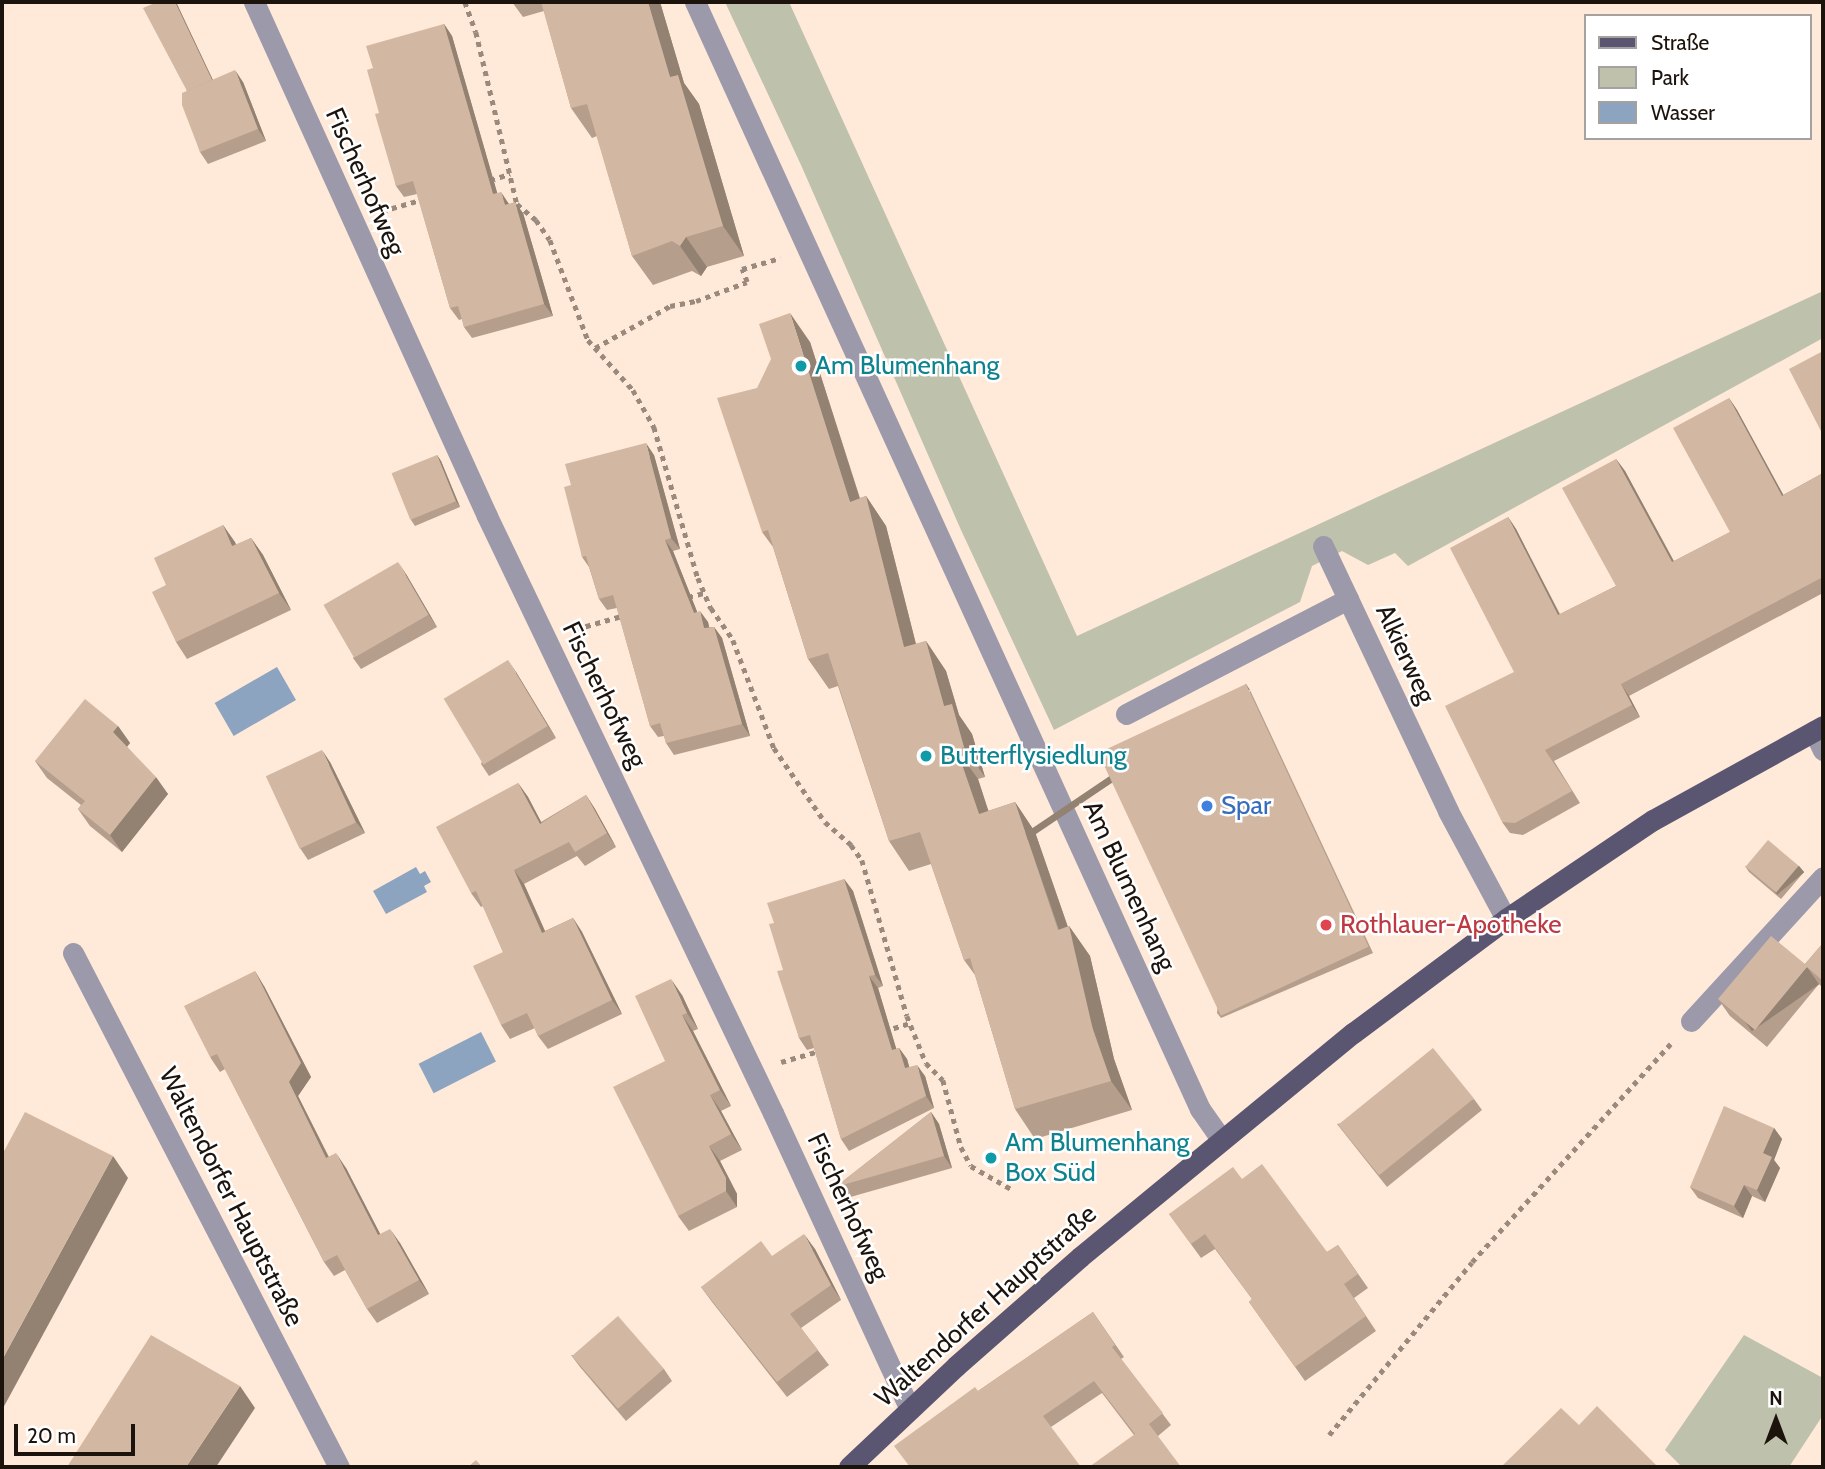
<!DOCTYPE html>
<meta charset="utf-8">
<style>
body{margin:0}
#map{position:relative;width:1825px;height:1469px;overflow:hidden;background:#ffe9d8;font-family:Cabin,sans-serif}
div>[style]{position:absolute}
.green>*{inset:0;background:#bec1ab}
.water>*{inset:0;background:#8ca4c0;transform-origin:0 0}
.path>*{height:4.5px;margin-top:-2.25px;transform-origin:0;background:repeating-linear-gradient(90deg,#9a8a7d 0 5px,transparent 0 10px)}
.minor>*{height:21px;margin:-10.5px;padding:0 10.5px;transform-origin:10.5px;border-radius:10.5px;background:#9c9aaa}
.major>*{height:21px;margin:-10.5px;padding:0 10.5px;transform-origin:10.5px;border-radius:10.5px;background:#5a5671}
.wall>*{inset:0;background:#b59e8c}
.shaded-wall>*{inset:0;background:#938172;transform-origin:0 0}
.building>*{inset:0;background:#d2b8a3;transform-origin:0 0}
.dots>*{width:19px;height:19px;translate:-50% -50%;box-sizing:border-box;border:4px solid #fff;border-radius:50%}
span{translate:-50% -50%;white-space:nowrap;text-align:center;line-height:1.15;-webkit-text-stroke:5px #fff;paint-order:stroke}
.street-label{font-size:26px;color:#1c130c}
.culture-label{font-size:26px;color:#0d838f}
.left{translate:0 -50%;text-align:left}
.shop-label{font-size:26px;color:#366cbe}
.health-label{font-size:26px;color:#be3a42}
.frame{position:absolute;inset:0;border:4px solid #1c130c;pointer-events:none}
.legend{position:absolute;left:1584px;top:14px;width:228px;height:126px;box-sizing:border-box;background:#fff;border:2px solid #a4a19e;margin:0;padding:9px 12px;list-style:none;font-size:21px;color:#1c130c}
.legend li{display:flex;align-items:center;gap:14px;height:35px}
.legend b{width:35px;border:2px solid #a4a19e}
.north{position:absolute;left:1741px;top:1385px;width:70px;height:70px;-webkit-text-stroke:5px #fff;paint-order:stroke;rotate:0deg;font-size:19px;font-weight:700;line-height:28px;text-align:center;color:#1c130c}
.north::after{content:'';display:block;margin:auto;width:24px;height:32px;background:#1c130c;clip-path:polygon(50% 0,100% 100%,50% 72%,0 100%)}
.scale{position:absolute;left:14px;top:1424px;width:121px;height:32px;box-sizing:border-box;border:4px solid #1c130c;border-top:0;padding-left:9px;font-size:21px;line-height:24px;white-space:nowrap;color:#1c130c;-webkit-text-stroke:5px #fff;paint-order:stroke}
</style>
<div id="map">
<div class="green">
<div style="clip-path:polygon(725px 2px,789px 2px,1077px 636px,1823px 291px,1823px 338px,1408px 566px,1395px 553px,1368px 565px,1342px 551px,1312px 566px,1300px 602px,1054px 730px,961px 530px,801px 165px)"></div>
<div style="clip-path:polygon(1744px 1335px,1823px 1378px,1823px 1415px,1789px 1467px,1682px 1467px,1665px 1450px)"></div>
</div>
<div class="water">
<div style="left:277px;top:667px;width:38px;height:72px;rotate:60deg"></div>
<div style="clip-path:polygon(416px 867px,420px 874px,425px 871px,431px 882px,424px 886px,427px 892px,386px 914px,373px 891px)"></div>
<div style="left:481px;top:1032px;width:33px;height:70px;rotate:63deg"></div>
</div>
<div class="path">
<div style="left:465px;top:2px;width:32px;rotate:70deg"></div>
<div style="left:476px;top:32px;width:177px;rotate:76.6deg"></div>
<div style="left:517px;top:204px;width:25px;rotate:40deg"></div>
<div style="left:536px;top:220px;width:24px;rotate:55deg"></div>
<div style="left:550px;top:240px;width:107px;rotate:69.2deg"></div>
<div style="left:588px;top:340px;width:67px;rotate:48deg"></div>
<div style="left:633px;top:390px;width:43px;rotate:60.4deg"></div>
<div style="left:654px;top:427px;width:157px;rotate:73.8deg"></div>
<div style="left:698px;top:578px;width:33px;rotate:67deg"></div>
<div style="left:711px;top:608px;width:39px;rotate:55deg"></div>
<div style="left:733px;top:640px;width:116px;rotate:69.2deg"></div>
<div style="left:774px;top:748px;width:90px;rotate:55.4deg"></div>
<div style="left:825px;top:822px;width:35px;rotate:41deg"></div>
<div style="left:851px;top:845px;width:19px;rotate:54deg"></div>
<div style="left:862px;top:860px;width:162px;rotate:73.9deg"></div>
<div style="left:907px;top:1016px;width:51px;rotate:68deg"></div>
<div style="left:926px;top:1063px;width:24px;rotate:45deg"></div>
<div style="left:943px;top:1080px;width:69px;rotate:75deg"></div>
<div style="left:961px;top:1147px;width:21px;rotate:62deg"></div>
<div style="left:971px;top:1166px;width:46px;rotate:29.9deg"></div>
<div style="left:490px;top:180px;width:21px;rotate:-17deg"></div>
<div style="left:382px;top:211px;width:44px;rotate:-15.9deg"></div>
<div style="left:595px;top:348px;width:86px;rotate:-29.2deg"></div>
<div style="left:670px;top:306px;width:26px;rotate:-11deg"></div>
<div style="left:696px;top:301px;width:54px;rotate:-20.4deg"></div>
<div style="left:747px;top:282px;width:14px;rotate:-111deg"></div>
<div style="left:742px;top:269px;width:40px;rotate:-16deg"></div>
<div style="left:688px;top:597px;width:16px;rotate:-14deg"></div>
<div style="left:576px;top:629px;width:51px;rotate:-15.9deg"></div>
<div style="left:884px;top:1031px;width:27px;rotate:-17deg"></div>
<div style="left:781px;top:1062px;width:40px;rotate:-16deg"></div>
<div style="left:1329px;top:1435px;width:224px;rotate:-50.4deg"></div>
<div style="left:1472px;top:1262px;width:296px;rotate:-47.7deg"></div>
</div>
<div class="minor">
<div style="left:254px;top:2px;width:564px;rotate:65.61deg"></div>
<div style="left:487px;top:516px;width:662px;rotate:64.4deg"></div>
<div style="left:773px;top:1113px;width:326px;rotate:65.2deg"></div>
<div style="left:695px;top:2px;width:1217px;rotate:65.48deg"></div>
<div style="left:1200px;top:1109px;width:38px;rotate:55deg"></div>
<div style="left:1323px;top:546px;width:59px;rotate:64.7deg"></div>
<div style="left:1126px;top:714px;width:250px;rotate:-27.4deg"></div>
<div style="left:1348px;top:599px;width:234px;rotate:64.7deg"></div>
<div style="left:1448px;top:811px;width:123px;rotate:61.8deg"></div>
<div style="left:1814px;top:731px;width:21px;rotate:65deg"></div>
<div style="left:73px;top:953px;width:579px;rotate:62.64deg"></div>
<div style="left:1691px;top:1021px;width:195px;rotate:-47.5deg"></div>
</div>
<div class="major">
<div style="left:849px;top:1467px;width:147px;rotate:-43.3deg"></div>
<div style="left:956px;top:1366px;width:165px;rotate:-41.3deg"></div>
<div style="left:1080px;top:1257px;width:353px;rotate:-39.4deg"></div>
<div style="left:1353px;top:1033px;width:191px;rotate:-36.7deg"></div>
<div style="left:1506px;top:919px;width:177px;rotate:-34deg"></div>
<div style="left:1653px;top:820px;width:194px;rotate:-28.9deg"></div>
</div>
<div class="wall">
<div style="clip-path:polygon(157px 2px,176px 2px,213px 80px,243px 82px,266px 141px,208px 164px,200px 152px,187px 91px)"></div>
<div style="clip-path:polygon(512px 2px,660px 2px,684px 83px,699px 104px,744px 256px,707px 267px,701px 276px,692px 271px,653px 285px,632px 256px,597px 136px,592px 138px,571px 108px,544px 11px,523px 17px)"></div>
<div style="clip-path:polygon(444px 24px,452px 36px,497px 193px,509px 204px,523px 213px,553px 316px,472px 338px,464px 327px,462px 319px,459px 320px,450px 308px,417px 194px,404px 197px,396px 186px,373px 68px)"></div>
<div style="clip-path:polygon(810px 342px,860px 498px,866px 496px,886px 526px,916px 644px,926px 641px,946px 671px,959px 715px,972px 734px,985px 777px,978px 779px,988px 811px,1015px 802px,1035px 832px,1068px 927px,1069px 926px,1090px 956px,1114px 1059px,1132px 1110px,1035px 1139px,1015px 1109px,975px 975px,964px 960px,931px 864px,909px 871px,889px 841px,838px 686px,829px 689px,808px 659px,773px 547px,762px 532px)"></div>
<div style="clip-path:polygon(1729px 398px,1737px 410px,1783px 495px,1823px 473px,1823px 593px,1629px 696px,1640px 717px,1554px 761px,1580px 803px,1523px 835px,1510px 833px,1502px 822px,1514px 672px,1508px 517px,1516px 529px,1560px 614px,1616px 586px,1616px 459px,1625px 471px,1674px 561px,1730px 532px)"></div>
<div style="clip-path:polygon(437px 455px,441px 461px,460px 507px,415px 526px,411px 520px)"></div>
<div style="clip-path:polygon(654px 455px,680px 549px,673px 551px,697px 612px,708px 622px,709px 627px,714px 627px,722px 638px,750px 736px,674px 755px,666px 743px,664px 736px,658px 737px,650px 726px,617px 608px,607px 610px,599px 599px,589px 567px,582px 557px,571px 485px)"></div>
<div style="clip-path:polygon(223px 525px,236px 545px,251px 538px,263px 555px,291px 610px,187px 659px,176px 642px,166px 585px)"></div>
<div style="clip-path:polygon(406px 574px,437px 627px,361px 669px,353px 658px)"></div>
<div style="clip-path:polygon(516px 672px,556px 738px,489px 776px,481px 764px)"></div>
<div style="clip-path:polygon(1250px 690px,1373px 953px,1221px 1018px,1217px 1013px)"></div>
<div style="clip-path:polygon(118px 726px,130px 743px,127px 747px,168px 794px,122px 852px,90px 826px,78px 809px,81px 805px,47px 778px,35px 761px)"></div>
<div style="clip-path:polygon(330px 762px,365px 833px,308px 860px,300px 848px)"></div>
<div style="clip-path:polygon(518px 783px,528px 797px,541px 822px,586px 795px,595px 809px,616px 847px,585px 866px,577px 856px,524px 884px,545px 931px,573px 918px,582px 932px,622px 1014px,548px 1049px,538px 1036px,535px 1028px,510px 1039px,501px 1025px,503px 952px,483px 906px,481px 907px,471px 893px)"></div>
<div style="clip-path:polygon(1745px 866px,1799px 866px,1804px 872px,1781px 899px,1749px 872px)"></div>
<div style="clip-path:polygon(844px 879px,853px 891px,883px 986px,878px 988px,896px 1049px,899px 1048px,907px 1059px,909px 1067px,925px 1076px,934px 1108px,849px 1151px,841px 1139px,814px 1048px,807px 1050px,799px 1038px,783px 970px)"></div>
<div style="clip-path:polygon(1823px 943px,1823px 988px,1819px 984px,1767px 1047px,1730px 1016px,1718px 999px,1805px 964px)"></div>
<div style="clip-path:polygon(264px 986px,311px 1077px,298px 1096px,329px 1157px,346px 1168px,380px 1234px,400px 1243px,429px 1294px,377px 1323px,367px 1309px,345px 1270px,334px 1276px,324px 1262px,225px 1069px,220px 1072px,210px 1057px)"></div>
<div style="clip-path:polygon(682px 995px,698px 1029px,693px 1031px,731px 1106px,721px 1111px,742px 1150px,720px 1161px,737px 1194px,737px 1207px,689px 1231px,678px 1216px)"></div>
<div style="clip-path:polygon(1474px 1099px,1482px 1110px,1387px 1187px,1337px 1124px)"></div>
<div style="clip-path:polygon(931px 1112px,939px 1124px,952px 1168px,847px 1198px,838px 1185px)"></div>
<div style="clip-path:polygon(1774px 1128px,1782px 1139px,1774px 1160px,1780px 1168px,1765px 1202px,1752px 1196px,1743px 1218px,1698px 1198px,1690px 1187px)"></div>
<div style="clip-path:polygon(1242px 1179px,1327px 1252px,1338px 1245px,1368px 1288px,1354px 1298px,1376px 1331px,1305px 1381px,1249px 1302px,1252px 1299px,1215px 1249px,1201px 1258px,1169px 1214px)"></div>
<div style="clip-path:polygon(815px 1249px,841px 1300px,801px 1328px,829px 1365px,787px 1397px,712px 1302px,701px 1287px,772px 1256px)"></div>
<div style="clip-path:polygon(1093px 1312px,1124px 1357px,1121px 1359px,1171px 1425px,1158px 1436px,1134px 1435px,1102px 1393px,1051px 1427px,978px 1391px)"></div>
<div style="clip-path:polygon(571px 1355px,664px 1369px,672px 1381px,626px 1421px,580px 1367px)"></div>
</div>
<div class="shaded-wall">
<div style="clip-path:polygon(175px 2px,176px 2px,216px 87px,212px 81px)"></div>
<div style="clip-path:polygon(648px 2px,660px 2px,684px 83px,699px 104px,744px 256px,723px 226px,670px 77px)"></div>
<div style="clip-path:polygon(444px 24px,452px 36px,501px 206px,493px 194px)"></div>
<div style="clip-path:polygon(235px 70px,243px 82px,266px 141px,258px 129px)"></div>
<div style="clip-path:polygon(501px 192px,509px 204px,505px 205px)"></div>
<div style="clip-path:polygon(515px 202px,523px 213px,553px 316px,544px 304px)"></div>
<div style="clip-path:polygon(686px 237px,707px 267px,701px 276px,680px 246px)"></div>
<div style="clip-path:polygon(790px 313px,810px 342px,870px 531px,850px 502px)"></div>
<div style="clip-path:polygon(1729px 398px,1737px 410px,1790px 507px,1782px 496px)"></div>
<div style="clip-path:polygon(646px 443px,654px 455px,680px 549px,671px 538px)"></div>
<div style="clip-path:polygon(437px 455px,441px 461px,460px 507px,456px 501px)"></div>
<div style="clip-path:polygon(1616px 459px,1625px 471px,1680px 573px,1672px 562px)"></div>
<div style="clip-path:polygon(866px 496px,886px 526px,924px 676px,904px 647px)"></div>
<div style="clip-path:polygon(1508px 517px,1516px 529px,1566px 627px,1558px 615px)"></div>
<div style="clip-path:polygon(223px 525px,235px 542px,244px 563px,232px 546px)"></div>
<div style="clip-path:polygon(251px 538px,263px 555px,291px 610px,279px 593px)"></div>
<div style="clip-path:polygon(665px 540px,673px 551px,702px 624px,694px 613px)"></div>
<div style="clip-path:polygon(398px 562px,406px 574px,437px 627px,429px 615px)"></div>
<div style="clip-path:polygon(700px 611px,708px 622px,712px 640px,704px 628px)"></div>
<div style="clip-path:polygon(714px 627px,722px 638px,750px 736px,742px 724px)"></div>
<div style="clip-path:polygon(926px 641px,946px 671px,959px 715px,972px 734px,985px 777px,964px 747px,944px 706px)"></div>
<div style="clip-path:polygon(508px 660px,516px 672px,556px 738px,548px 726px)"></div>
<div style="left:1246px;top:684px;width:7px;height:290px;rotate:56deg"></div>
<div style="clip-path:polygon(1621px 684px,1629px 696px,1640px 717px,1632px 705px)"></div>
<div style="clip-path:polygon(118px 726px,130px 743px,125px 749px,113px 732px)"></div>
<div style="clip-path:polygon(322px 750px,330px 762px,365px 833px,356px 822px)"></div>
<div style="clip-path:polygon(957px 750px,978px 779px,999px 843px,979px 814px)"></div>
<div style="clip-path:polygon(156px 777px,168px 794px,122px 852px,110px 835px)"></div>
<div style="clip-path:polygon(518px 783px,528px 797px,549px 837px,540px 824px)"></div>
<div style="clip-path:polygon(586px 795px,595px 809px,616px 847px,607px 833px)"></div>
<div style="clip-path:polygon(1015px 802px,1035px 832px,1073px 942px,1069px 926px,1090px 956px,1114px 1059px,1132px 1110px,1111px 1081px)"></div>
<div style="left:1799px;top:866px;width:8px;height:35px;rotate:50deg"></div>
<div style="clip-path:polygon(514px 870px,524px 884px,552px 947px,542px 933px)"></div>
<div style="clip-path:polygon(844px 879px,853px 891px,883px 986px,875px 975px)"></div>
<div style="clip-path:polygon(573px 918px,582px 932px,622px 1014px,612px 1000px)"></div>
<div style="left:1807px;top:967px;width:21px;height:82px;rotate:55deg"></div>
<div style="clip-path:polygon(255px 971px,264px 986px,311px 1077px,298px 1096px,336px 1172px,326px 1158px,289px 1082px)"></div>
<div style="clip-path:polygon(869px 976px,878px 988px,900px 1061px,892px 1050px)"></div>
<div style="clip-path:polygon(671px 979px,682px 995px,698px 1029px,687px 1013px)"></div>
<div style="clip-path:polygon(682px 1015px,693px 1031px,731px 1106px,720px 1090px)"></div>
<div style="clip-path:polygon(899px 1048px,907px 1059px,913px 1080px,905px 1068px)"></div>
<div style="clip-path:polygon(917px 1065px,925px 1076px,934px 1108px,926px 1096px)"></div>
<div style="clip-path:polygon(710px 1095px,721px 1111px,742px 1150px,731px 1134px)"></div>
<div style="clip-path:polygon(931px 1112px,939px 1124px,952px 1168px,944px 1156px)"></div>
<div style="clip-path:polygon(1774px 1128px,1782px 1139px,1774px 1160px,1780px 1168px,1765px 1202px,1757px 1190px,1763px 1153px)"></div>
<div style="clip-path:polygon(709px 1146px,720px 1161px,737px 1194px,737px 1207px,726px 1191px)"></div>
<div style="clip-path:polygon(336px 1153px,346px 1168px,388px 1249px,378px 1235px)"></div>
<div style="clip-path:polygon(113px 1156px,128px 1178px,2px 1410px,2px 1360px)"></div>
<div style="clip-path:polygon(1744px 1185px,1752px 1196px,1743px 1218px,1734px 1206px)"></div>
<div style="clip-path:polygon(390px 1229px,400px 1243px,429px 1294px,419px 1280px)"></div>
<div style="clip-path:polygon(804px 1234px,815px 1249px,841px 1300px,831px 1285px)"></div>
<div style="clip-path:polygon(240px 1386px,255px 1408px,216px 1467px,186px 1467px)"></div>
</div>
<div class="building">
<div style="clip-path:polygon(157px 2px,175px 2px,212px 80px,187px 91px,143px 8px)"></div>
<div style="clip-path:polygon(541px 2px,648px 2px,670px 77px,678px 75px,723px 226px,686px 237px,680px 246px,672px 241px,632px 256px,587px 104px,571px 108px)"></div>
<div style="clip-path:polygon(444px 24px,493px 194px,501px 192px,505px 205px,515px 202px,544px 304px,464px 327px,458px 306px,450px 308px,413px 181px,396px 186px,375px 114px,379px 113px,367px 70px,373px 68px,366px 46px)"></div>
<div style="clip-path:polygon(235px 70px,258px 129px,200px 152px,182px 105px,182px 93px)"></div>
<div style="clip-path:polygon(790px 313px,850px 502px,866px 496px,904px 647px,926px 641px,944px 706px,952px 704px,964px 747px,957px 750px,979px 814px,1015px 802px,1058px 930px,1069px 926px,1093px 1030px,1111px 1081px,1015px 1109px,970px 958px,964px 960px,920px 832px,889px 841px,828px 653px,808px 659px,768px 530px,762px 532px,717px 398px,757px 388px,771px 359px,759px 324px)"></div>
<div style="clip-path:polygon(1823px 351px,1823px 435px,1789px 369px)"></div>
<div style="clip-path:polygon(1729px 398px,1782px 496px,1823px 473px,1823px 577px,1621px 684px,1632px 705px,1545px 750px,1572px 791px,1515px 823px,1502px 822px,1445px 706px,1514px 672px,1450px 548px,1508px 517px,1558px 615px,1616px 586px,1562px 488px,1616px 459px,1672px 562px,1730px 532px,1673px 428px)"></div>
<div style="clip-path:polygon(646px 443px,671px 538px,665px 540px,694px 613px,700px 611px,704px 628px,714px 627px,742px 724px,666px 743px,660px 723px,650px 726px,613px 595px,599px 599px,586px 556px,582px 557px,564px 487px,571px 485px,565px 464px)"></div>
<div style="left:437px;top:455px;width:50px;height:49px;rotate:68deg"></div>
<div style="clip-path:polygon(223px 525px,232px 546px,251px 538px,279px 593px,176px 642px,152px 592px,166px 585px,154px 558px)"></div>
<div style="left:398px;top:562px;width:61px;height:86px;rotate:60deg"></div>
<div style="left:508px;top:660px;width:77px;height:75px;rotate:59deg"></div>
<div style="left:1246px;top:684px;width:290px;height:163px;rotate:65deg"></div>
<div style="clip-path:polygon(85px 699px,118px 726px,113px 732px,156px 777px,110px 835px,78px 809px,85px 801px,35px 761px)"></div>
<div style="left:322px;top:750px;width:80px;height:62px;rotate:65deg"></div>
<div style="clip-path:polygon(518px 783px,540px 824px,586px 795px,607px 833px,575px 852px,569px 842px,514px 870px,542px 933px,573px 918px,612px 1000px,538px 1036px,527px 1013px,501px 1025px,473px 966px,503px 952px,476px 891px,471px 893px,436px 827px)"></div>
<div style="left:1768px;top:840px;width:40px;height:35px;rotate:40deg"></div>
<div style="clip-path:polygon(844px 879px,875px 975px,869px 976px,892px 1050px,899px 1048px,905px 1068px,917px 1065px,926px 1096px,841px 1139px,810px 1035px,799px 1038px,777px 971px,783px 970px,769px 924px,774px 923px,767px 903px)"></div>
<div style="clip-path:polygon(1771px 936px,1805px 964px,1823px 943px,1823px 981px,1807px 967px,1755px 1030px,1718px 999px)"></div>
<div style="clip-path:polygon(255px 971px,301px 1063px,289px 1082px,326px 1158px,336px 1153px,378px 1235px,390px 1229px,419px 1280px,367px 1309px,337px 1255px,324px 1262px,217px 1054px,210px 1057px,184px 1006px)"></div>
<div style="clip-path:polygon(671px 979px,687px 1013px,682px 1015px,720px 1090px,710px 1095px,731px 1134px,709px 1146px,726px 1178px,726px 1191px,678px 1216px,613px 1087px,665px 1061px,635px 996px)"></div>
<div style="left:1433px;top:1048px;width:65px;height:122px;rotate:51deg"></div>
<div style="clip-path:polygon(1724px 1106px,1774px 1128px,1763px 1153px,1772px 1157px,1757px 1190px,1744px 1185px,1734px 1206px,1690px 1187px)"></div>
<div style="clip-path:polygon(25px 1112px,113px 1156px,2px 1360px,2px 1155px)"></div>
<div style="clip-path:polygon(931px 1112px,944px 1156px,839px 1186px,838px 1185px)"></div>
<div style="clip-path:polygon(1262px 1164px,1327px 1252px,1338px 1245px,1358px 1274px,1344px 1284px,1366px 1316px,1295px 1367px,1249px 1302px,1252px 1299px,1205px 1234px,1191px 1244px,1169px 1214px,1233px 1167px,1242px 1179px)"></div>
<div style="clip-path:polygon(804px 1234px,831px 1285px,790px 1314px,818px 1350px,777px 1382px,701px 1287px,761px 1241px,772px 1256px)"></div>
<div style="clip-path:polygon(1093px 1312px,1115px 1345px,1112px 1347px,1163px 1413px,1144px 1428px,1149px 1424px,1181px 1467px,1089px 1467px,1135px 1434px,1094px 1381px,1043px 1416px,1081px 1467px,910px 1467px,894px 1446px,975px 1387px,978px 1391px)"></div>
<div style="left:618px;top:1316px;width:70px;height:61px;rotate:49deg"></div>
<div style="clip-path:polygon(151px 1335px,240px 1386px,186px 1467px,67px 1467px)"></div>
<div style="clip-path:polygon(1597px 1406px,1658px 1467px,1501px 1467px,1561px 1408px,1579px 1425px)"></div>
<div style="clip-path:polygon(476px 1460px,482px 1467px,468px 1467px)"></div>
</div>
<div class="dots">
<div style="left:801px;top:366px;background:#0f9aa8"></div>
<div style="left:926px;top:756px;background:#0f9aa8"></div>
<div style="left:1207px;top:806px;background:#3f7fe0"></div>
<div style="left:1326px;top:925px;background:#e0444e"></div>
<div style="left:991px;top:1158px;background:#0f9aa8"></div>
</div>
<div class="street-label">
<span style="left:365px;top:182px;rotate:66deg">Fischerhofweg</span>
<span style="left:1405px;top:654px;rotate:65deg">Alkierweg</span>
<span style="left:604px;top:695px;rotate:64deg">Fischerhofweg</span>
<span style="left:1129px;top:886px;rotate:65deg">Am Blumenhang</span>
<span style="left:231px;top:1197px;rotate:63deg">Waltendorfer Hauptstraße</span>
<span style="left:848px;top:1207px;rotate:65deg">Fischerhofweg</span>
<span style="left:986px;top:1306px;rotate:-42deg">Waltendorfer Hauptstraße</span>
</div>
<div class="culture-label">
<span class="left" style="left:815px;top:366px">Am Blumenhang</span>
<span class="left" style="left:940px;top:756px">Butterflysiedlung</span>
<span class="left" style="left:1005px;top:1158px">Am Blumenhang<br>Box Süd</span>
</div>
<div class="shop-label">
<span class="left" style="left:1221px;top:806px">Spar</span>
</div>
<div class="health-label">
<span class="left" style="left:1340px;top:925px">Rothlauer-Apotheke</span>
</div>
<div class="frame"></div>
<ul class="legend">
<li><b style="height:9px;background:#5a5671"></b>Straße</li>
<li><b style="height:19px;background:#bec1ab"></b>Park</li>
<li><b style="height:19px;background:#8ca4c0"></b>Wasser</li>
</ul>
<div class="north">N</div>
<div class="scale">20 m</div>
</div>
